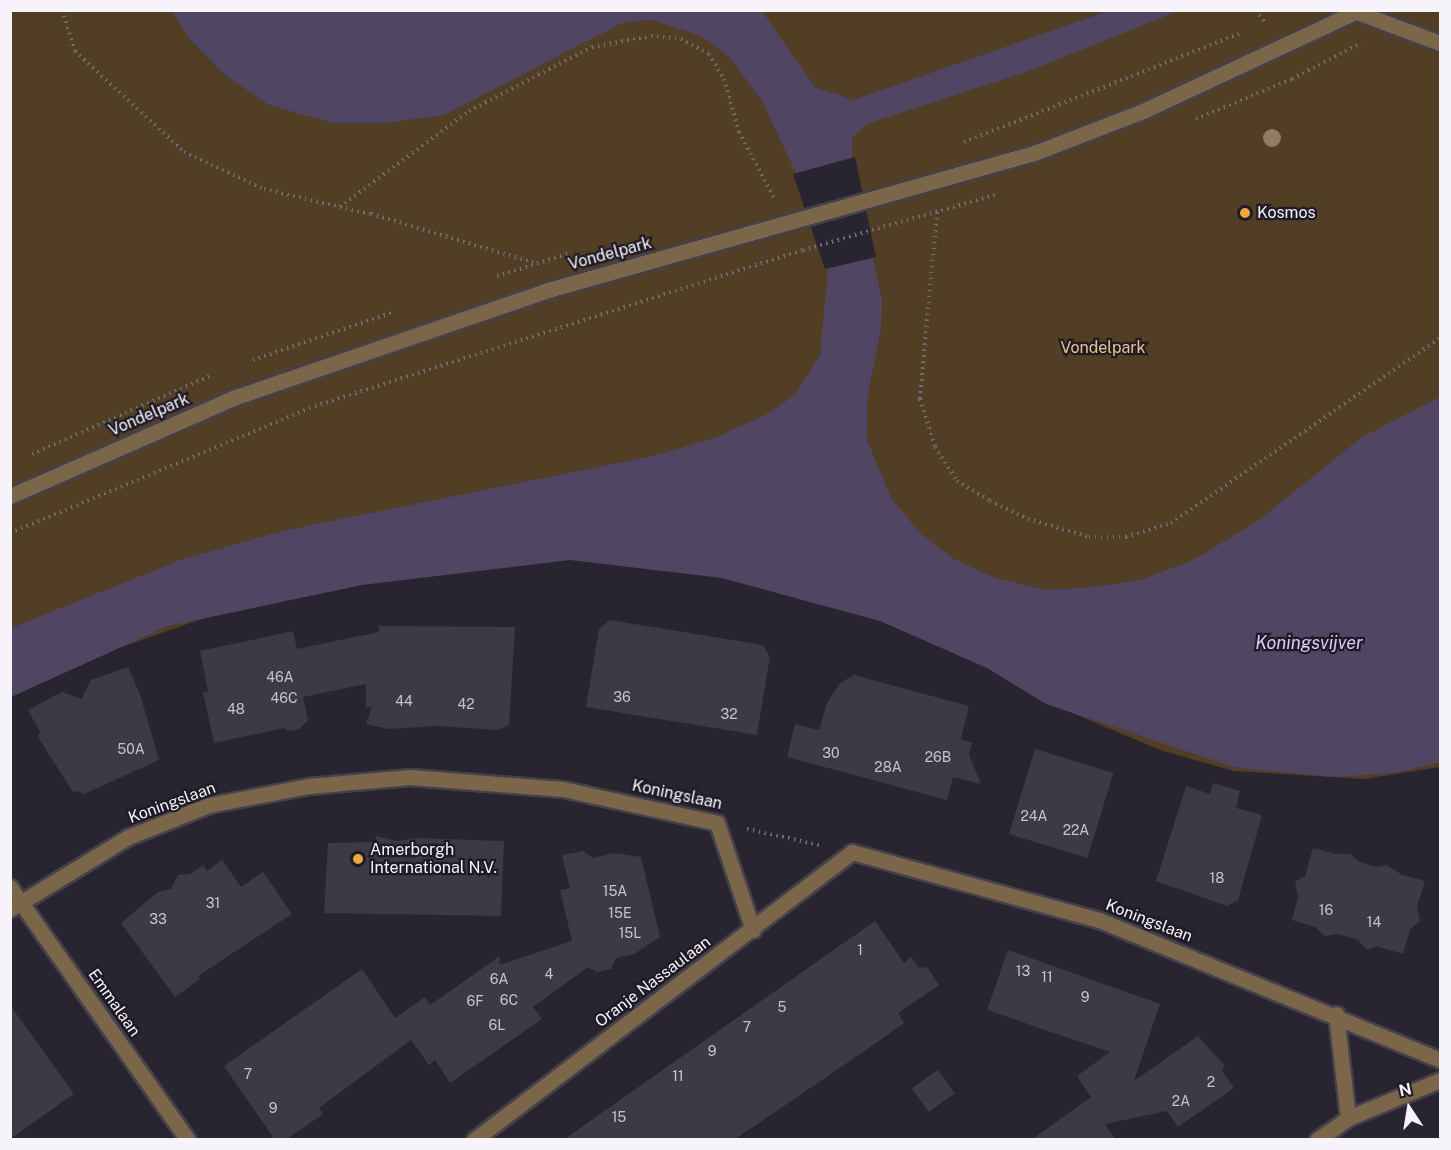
<!DOCTYPE html>
<style>
body{margin:0}
#map{position:relative;width:1451px;height:1150px;overflow:hidden;background:#282430;font-family:"Public Sans",sans-serif}
div>[style]{position:absolute}
.green>*{inset:0;background:#513e24}
.water>*{inset:0;background:#504563}
.pier>*{inset:0;background:#282430}
.building>*{inset:0;background:#3e3946;transform-origin:0 0}
.path>*{height:4px;margin-top:-2px;transform-origin:0;background:repeating-linear-gradient(90deg,#706d77 0 1.5px,transparent 0 6px)}
.roads{filter:drop-shadow(2px 0 #45414c) drop-shadow(-2px 0 #45414c) drop-shadow(0 2px #45414c) drop-shadow(0 -2px #45414c)}
.street>*{height:15px;margin:-7.5px;padding:0 7.5px;transform-origin:7.5px;border-radius:7.5px;background:#7b6649}
.trees>*{width:18px;height:18px;margin:-9px;border-radius:50%;background:#937b64}
.dots>*{width:16px;height:16px;translate:-50% -50%;box-sizing:border-box;border:3px solid #1f1b26;border-radius:50%}
span{translate:-50% -50%;white-space:nowrap;text-align:center;line-height:1.15;-webkit-text-stroke:4.5px #1f1b26;paint-order:stroke}
.number-label{font-size:14px;color:#c8c4ce}
.number-label span{-webkit-text-stroke-width:0}
.poi-label{font-size:16px;color:#f6f3fb}
.left{translate:0 -50%;text-align:left}
.street-label{font-size:16px;color:#f6f3fb}
.park-label{font-size:16px;color:#eac38f}
.water-label{font-size:18px;color:#dccbf9;font-style:italic}
.frame{position:absolute;inset:0;border:12px solid #f6f3fb;pointer-events:none}
.north{position:absolute;left:1379px;top:1078px;width:60px;height:60px;-webkit-text-stroke:4px #1f1b26;paint-order:stroke;rotate:348deg;font-size:16px;font-weight:700;line-height:24px;text-align:center;color:#f6f3fb}
.north::after{content:'';display:block;margin:auto;width:21px;height:27px;background:#f6f3fb;clip-path:polygon(50% 0,100% 100%,50% 72%,0 100%)}
</style>
<div id="map">
<div class="green">
<div style="clip-path:polygon(10px 11px,1440px 11px,1440px 767px,1364px 779px,1234px 771px,1160px 750px,1070px 712px,991px 668px,882px 617px,725px 576px,585px 559px,532px 558px,362px 581px,233px 608px,99px 655px,11px 697px)"></div>
</div>
<div class="water">
<div style="clip-path:polygon(172px 11px,762px 11px,815px 87px,853px 100px,1108px 11px,1178px 11px,1029px 71px,867px 124px,852px 137px,852px 158px,882px 300px,881px 329px,867px 399px,867px 440px,891px 498px,921px 534px,954px 559px,995px 578px,1046px 590px,1093px 587px,1141px 580px,1195px 559px,1259px 520px,1362px 437px,1440px 397px,1440px 762px,1394px 773px,1332px 777px,1234px 767px,1046px 704px,987px 668px,880px 621px,722px 578px,570px 560px,362px 585px,168px 626px,11px 697px,11px 628px,180px 560px,282px 531px,657px 455px,717px 437px,767px 414px,795px 395px,820px 355px,828px 268px,796px 173px,761px 99px,730px 58px,701px 36px,652px 20px,624px 22px,444px 115px,386px 123px,333px 123px,269px 105px,225px 75px,189px 38px)"></div>
</div>
<div class="pier">
<div style="clip-path:polygon(855px 157px,876px 257px,825px 269px,793px 174px)"></div>
</div>
<div class="building">
<div style="clip-path:polygon(610px 620px,763px 645px,770px 657px,757px 735px,586px 707px,599px 629px)"></div>
<div style="clip-path:polygon(379px 626px,515px 627px,509px 725px,498px 730px,437px 726px,389px 729px,366px 724px,372px 706px,366px 708px,366px 684px,303px 697px,308px 720px,300px 729px,289px 731px,284px 728px,214px 743px,203px 692px,208px 691px,200px 651px,293px 631px,297px 649px,379px 632px)"></div>
<div style="clip-path:polygon(128px 667px,140px 694px,159px 760px,82px 795px,80px 791px,73px 792px,38px 737px,40px 732px,28px 710px,62px 692px,81px 699px,91px 680px)"></div>
<div style="clip-path:polygon(854px 675px,969px 706px,961px 739px,972px 743px,969px 755px,981px 784px,953px 777px,947px 800px,787px 757px,795px 724px,819px 730px,827px 703px,840px 683px)"></div>
<div style="left:1035px;top:749px;width:82px;height:89px;rotate:17deg"></div>
<div style="clip-path:polygon(1213px 783px,1240px 791px,1236px 808px,1262px 815px,1238px 900px,1227px 906px,1156px 881px,1186px 786px,1210px 794px)"></div>
<div style="clip-path:polygon(375px 836px,398px 841px,414px 838px,504px 841px,501px 916px,324px 913px,328px 843px,376px 842px)"></div>
<div style="clip-path:polygon(1313px 848px,1335px 854px,1350px 854px,1360px 862px,1376px 867px,1387px 865px,1402px 875px,1425px 881px,1417px 906px,1420px 921px,1410px 930px,1403px 954px,1376px 946px,1367px 950px,1358px 940px,1338px 934px,1325px 936px,1315px 927px,1292px 920px,1298px 898px,1295px 882px,1305px 876px)"></div>
<div style="clip-path:polygon(583px 851px,593px 858px,613px 853px,641px 857px,660px 937px,634px 954px,616px 958px,611px 969px,597px 972px,588px 967px,533px 1007px,542px 1019px,450px 1083px,435px 1060px,429px 1065px,411px 1040px,319px 1108px,323px 1114px,286px 1140px,275px 1140px,224px 1066px,362px 969px,395px 1018px,425px 997px,430px 1005px,500px 956px,499px 965px,572px 941px,560px 890px,570px 888px,562px 855px)"></div>
<div style="clip-path:polygon(222px 860px,241px 887px,263px 872px,292px 914px,198px 976px,200px 979px,175px 997px,121px 923px,158px 892px,171px 889px,178px 875px,190px 874px,203px 865px,207px 871px)"></div>
<div style="clip-path:polygon(875px 921px,904px 963px,911px 957px,918px 967px,928px 968px,939px 985px,898px 1013px,904px 1023px,879px 1041px,734px 1140px,563px 1140px)"></div>
<div style="clip-path:polygon(1008px 950px,1160px 1004px,1134px 1081px,1198px 1036px,1225px 1066px,1222px 1071px,1234px 1088px,1178px 1127px,1167px 1111px,1105px 1124px,1116px 1140px,1031px 1140px,1091px 1097px,1077px 1076px,1110px 1052px,987px 1010px)"></div>
<div style="clip-path:polygon(10px 1005px,74px 1094px,10px 1139px)"></div>
<div style="left:938px;top:1070px;width:29px;height:32px;rotate:55deg"></div>
</div>
<div class="path">
<div style="left:62px;top:10px;width:43px;rotate:72.4deg"></div>
<div style="left:75px;top:51px;width:149px;rotate:42.8deg"></div>
<div style="left:184px;top:152px;width:88px;rotate:24.8deg"></div>
<div style="left:264px;top:189px;width:110px;rotate:13.2deg"></div>
<div style="left:371px;top:214px;width:171px;rotate:16.6deg"></div>
<div style="left:1256px;top:10px;width:16px;rotate:55deg"></div>
<div style="left:10px;top:11px;width:1px;rotate:-45deg"></div>
<div style="left:1196px;top:119px;width:104px;rotate:-22.6deg"></div>
<div style="left:1292px;top:79px;width:78px;rotate:-27.6deg"></div>
<div style="left:964px;top:142px;width:298px;rotate:-21.5deg"></div>
<div style="left:340px;top:207px;width:161px;rotate:-36.7deg"></div>
<div style="left:469px;top:111px;width:139px;rotate:-27.5deg"></div>
<div style="left:592px;top:47px;width:60px;rotate:-10.6deg"></div>
<div style="left:651px;top:36px;width:30px;rotate:6deg"></div>
<div style="left:681px;top:39px;width:32px;rotate:28deg"></div>
<div style="left:709px;top:54px;width:29px;rotate:59deg"></div>
<div style="left:724px;top:79px;width:55px;rotate:74.2deg"></div>
<div style="left:739px;top:132px;width:75px;rotate:62.1deg"></div>
<div style="left:937px;top:212px;width:188px;rotate:95.2deg"></div>
<div style="left:920px;top:399px;width:50px;rotate:72.6deg"></div>
<div style="left:935px;top:447px;width:40px;rotate:57.1deg"></div>
<div style="left:957px;top:481px;width:39px;rotate:31deg"></div>
<div style="left:990px;top:501px;width:42px;rotate:25.3deg"></div>
<div style="left:1028px;top:519px;width:64px;rotate:16.4deg"></div>
<div style="left:1089px;top:537px;width:37px"></div>
<div style="left:1126px;top:537px;width:47px;rotate:-17.3deg"></div>
<div style="left:1171px;top:523px;width:326px;rotate:-34.5deg"></div>
<div style="left:497px;top:276px;width:77px;rotate:-17.5deg"></div>
<div style="left:253px;top:360px;width:148px;rotate:-18.9deg"></div>
<div style="left:32px;top:454px;width:197px;rotate:-23.7deg"></div>
<div style="left:10px;top:533px;width:330px;rotate:-22.6deg"></div>
<div style="left:315px;top:406px;width:512px;rotate:-17.73deg"></div>
<div style="left:803px;top:250px;width:203px;rotate:-16deg"></div>
<div style="left:747px;top:829px;width:74px;rotate:12.5deg"></div>
</div>
<div class="roads">
<div class="street">
<div style="left:1357px;top:12px;width:89px;rotate:20.5deg"></div>
<div style="left:10px;top:496px;width:244px;rotate:-23.7deg"></div>
<div style="left:233px;top:398px;width:333px;rotate:-18.9deg"></div>
<div style="left:548px;top:290px;width:505px;rotate:-15.74deg"></div>
<div style="left:1034px;top:153px;width:117px;rotate:-21.1deg"></div>
<div style="left:1143px;top:111px;width:239px;rotate:-25deg"></div>
<div style="left:10px;top:887px;width:309px;rotate:54.9deg"></div>
<div style="left:10px;top:909px;width:138px;rotate:-31.4deg"></div>
<div style="left:128px;top:837px;width:87px;rotate:-21.6deg"></div>
<div style="left:209px;top:805px;width:102px;rotate:-10.8deg"></div>
<div style="left:309px;top:786px;width:101px;rotate:-5.1deg"></div>
<div style="left:410px;top:777px;width:153px;rotate:4.5deg"></div>
<div style="left:563px;top:789px;width:158px;rotate:12.4deg"></div>
<div style="left:717px;top:823px;width:113px;rotate:71.4deg"></div>
<div style="left:1336px;top:1014px;width:105px;rotate:83.4deg"></div>
<div style="left:474px;top:1140px;width:475px;rotate:-37.3deg"></div>
<div style="left:852px;top:852px;width:256px;rotate:15.4deg"></div>
<div style="left:1099px;top:920px;width:369px;rotate:22.3deg"></div>
<div style="left:1317px;top:1140px;width:38px;rotate:-35deg"></div>
<div style="left:1348px;top:1118px;width:100px;rotate:-22.4deg"></div>
</div>
</div>
<div class="trees">
<div style="left:1272px;top:138px"></div>
</div>
<div class="dots">
<div style="left:1245px;top:213px;background:#eda83b"></div>
<div style="left:358px;top:859px;background:#eda83b"></div>
</div>
<div class="number-label">
<span style="left:280px;top:677px">46A</span>
<span style="left:622px;top:697px">36</span>
<span style="left:284px;top:698px">46C</span>
<span style="left:404px;top:701px">44</span>
<span style="left:466px;top:704px">42</span>
<span style="left:236px;top:709px">48</span>
<span style="left:729px;top:714px">32</span>
<span style="left:131px;top:749px">50A</span>
<span style="left:831px;top:753px">30</span>
<span style="left:938px;top:757px">26B</span>
<span style="left:888px;top:767px">28A</span>
<span style="left:1034px;top:816px">24A</span>
<span style="left:1076px;top:830px">22A</span>
<span style="left:1217px;top:878px">18</span>
<span style="left:615px;top:891px">15A</span>
<span style="left:213px;top:903px">31</span>
<span style="left:1326px;top:910px">16</span>
<span style="left:620px;top:913px">15E</span>
<span style="left:158px;top:919px">33</span>
<span style="left:1374px;top:922px">14</span>
<span style="left:630px;top:933px">15L</span>
<span style="left:860px;top:950px">1</span>
<span style="left:1023px;top:971px">13</span>
<span style="left:549px;top:974px">4</span>
<span style="left:1047px;top:977px">11</span>
<span style="left:499px;top:979px">6A</span>
<span style="left:1085px;top:997px">9</span>
<span style="left:509px;top:1000px">6C</span>
<span style="left:475px;top:1001px">6F</span>
<span style="left:782px;top:1007px">5</span>
<span style="left:497px;top:1025px">6L</span>
<span style="left:747px;top:1027px">7</span>
<span style="left:712px;top:1051px">9</span>
<span style="left:248px;top:1074px">7</span>
<span style="left:678px;top:1076px">11</span>
<span style="left:1211px;top:1082px">2</span>
<span style="left:1181px;top:1101px">2A</span>
<span style="left:273px;top:1108px">9</span>
<span style="left:619px;top:1117px">15</span>
</div>
<div class="poi-label">
<span class="left" style="left:1257px;top:213px">Kosmos</span>
<span class="left" style="left:370px;top:859px">Amerborgh<br>International N.V.</span>
</div>
<div class="street-label">
<span style="left:610px;top:254px;rotate:-15deg">Vondelpark</span>
<span style="left:149px;top:415px;rotate:-23deg">Vondelpark</span>
<span style="left:677px;top:795px;rotate:12deg">Koningslaan</span>
<span style="left:172px;top:803px;rotate:-20deg">Koningslaan</span>
<span style="left:1149px;top:921px;rotate:21deg">Koningslaan</span>
<span style="left:653px;top:982px;rotate:-37deg">Oranje Nassaulaan</span>
<span style="left:114px;top:1003px;rotate:55deg">Emmalaan</span>
</div>
<div class="park-label">
<span style="left:1103px;top:348px">Vondelpark</span>
</div>
<div class="water-label">
<span style="left:1309px;top:643px">Koningsvijver</span>
</div>
<div class="frame"></div>
<div class="north">N</div>
</div>
